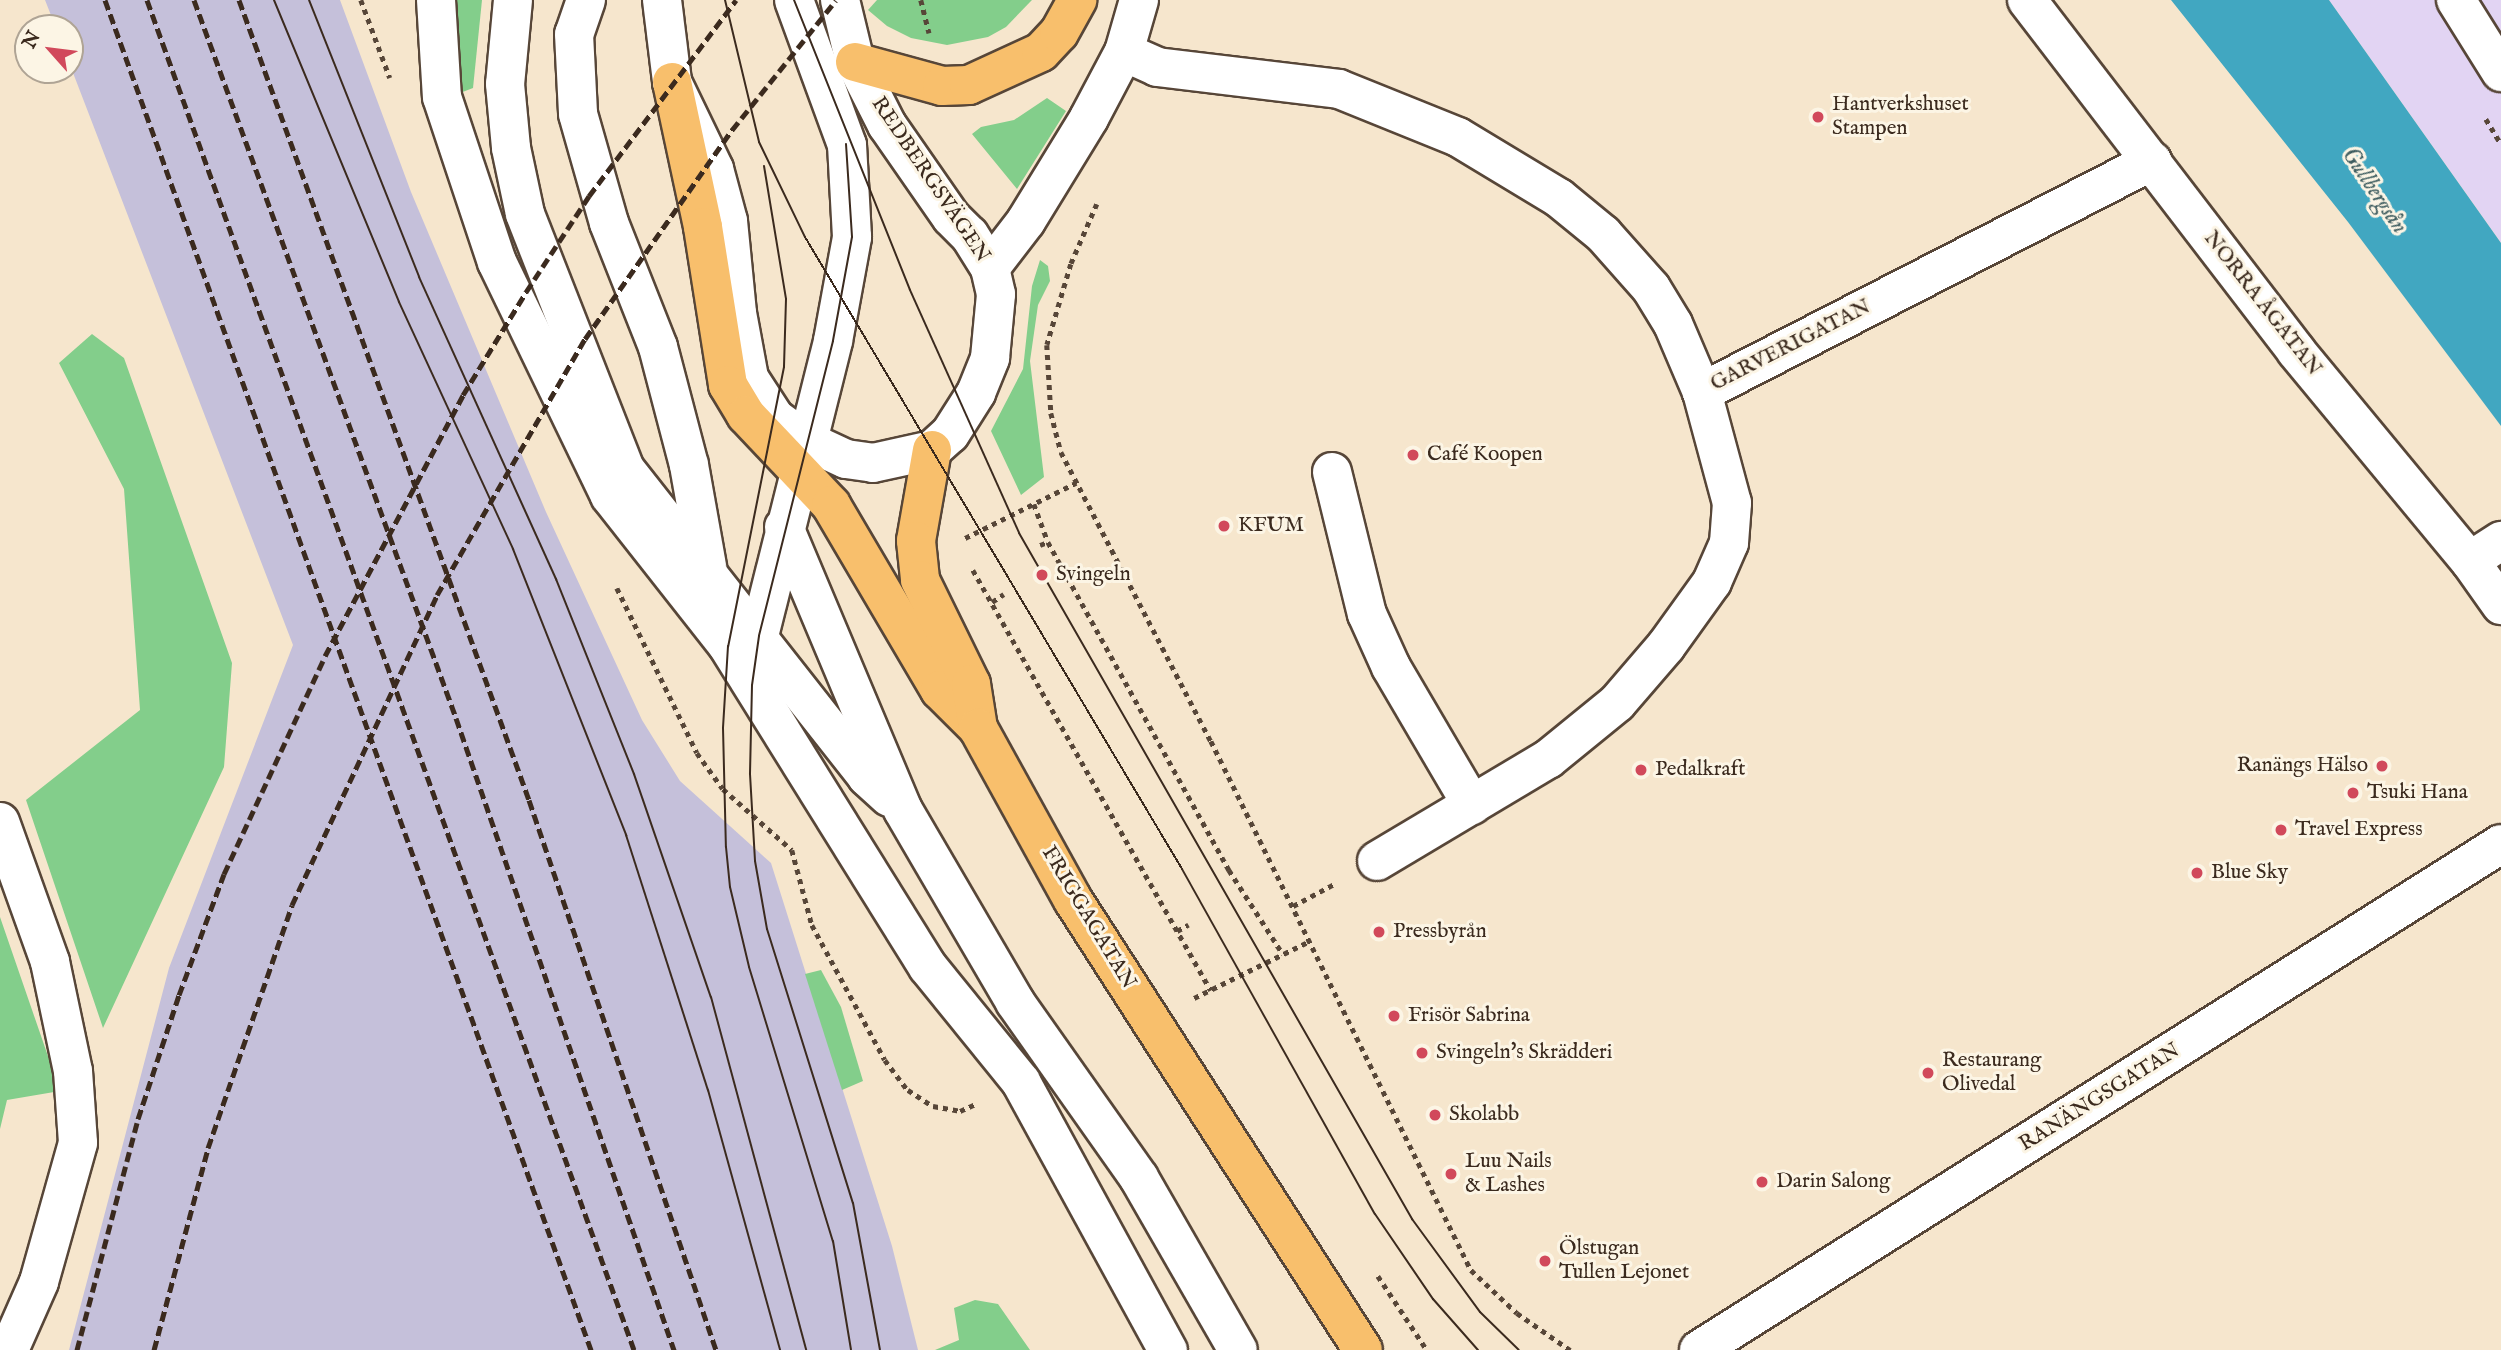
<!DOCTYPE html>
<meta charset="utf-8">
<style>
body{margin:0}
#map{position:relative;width:2501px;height:1350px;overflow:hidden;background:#f6e6cd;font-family:"IM FELL English",serif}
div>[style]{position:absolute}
.built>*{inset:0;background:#e2d4f3}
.industrial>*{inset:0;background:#c5c0da}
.green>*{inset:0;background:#83ce8b}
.water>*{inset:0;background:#41a7c1}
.path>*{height:4.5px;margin-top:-2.25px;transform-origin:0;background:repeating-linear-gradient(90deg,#574638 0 5px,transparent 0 10px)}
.roads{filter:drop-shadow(2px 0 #574638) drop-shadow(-2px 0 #574638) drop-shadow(0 2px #574638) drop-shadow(0 -2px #574638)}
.minor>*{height:38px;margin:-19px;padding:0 19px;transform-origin:19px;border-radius:19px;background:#fff}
.major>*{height:38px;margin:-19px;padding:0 19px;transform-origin:19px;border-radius:19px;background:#f8bf6c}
.highway>*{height:38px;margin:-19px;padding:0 19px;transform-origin:19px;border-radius:19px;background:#f8bf6c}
.tram>*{height:2px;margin:-1px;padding:0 1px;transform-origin:1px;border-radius:1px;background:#3b2a1e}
.rail>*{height:5px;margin-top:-2.5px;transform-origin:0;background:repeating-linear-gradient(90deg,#3b2a1e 0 10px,transparent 0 15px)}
.dots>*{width:19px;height:19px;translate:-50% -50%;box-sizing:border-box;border:4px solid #fcf5e5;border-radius:50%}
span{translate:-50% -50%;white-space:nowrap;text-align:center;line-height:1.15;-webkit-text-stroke:6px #fcf5e5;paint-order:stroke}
.poi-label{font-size:21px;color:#3b2a1e}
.left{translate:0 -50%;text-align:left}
.right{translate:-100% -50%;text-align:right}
.street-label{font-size:21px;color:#3b2a1e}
.water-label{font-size:23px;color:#3d5c5f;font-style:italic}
.north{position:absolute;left:14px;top:14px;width:70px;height:70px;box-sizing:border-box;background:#fcf5e5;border:2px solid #afa495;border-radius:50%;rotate:298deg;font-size:19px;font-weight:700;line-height:28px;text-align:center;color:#3b2a1e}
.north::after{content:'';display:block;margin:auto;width:24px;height:32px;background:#d1495b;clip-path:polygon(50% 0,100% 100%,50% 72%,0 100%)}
</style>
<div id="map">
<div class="built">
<div style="clip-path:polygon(2329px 0,2501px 0,2501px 243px,2497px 237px)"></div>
</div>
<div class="industrial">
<div style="clip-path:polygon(45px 0,340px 0,411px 192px,546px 512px,642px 720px,680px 781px,771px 863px,892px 1246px,918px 1350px,69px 1350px,169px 968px,293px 645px,70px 65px,70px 28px,56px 28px)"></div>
</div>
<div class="green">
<div style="clip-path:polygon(454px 0,482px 0,473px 88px,460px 93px)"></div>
<div style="clip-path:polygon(877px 0,1032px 0,1006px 27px,988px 37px,947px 45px,911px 38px,887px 26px,868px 10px)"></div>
<div style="clip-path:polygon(1047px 98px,1066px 111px,1017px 189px,972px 134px,981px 127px,1014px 120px)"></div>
<div style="clip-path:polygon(1040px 260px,1048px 266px,1050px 281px,1038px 305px,1030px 361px,1044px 477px,1021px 495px,991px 431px,1023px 369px,1032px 286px)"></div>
<div style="clip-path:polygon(92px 334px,124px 358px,232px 663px,224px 767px,103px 1028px,26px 800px,140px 710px,124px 489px,59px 363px)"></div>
<div style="clip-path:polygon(0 917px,60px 1091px,7px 1100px,0 1129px)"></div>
<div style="clip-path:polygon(821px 970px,841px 1007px,863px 1081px,842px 1090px,805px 974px)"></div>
<div style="clip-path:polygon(975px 1300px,998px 1304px,1030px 1350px,935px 1350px,959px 1340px,954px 1308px)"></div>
</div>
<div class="water">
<div style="clip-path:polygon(2171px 0,2329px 0,2501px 243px,2501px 426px,2348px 222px)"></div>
</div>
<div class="path">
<div style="left:361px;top:0;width:83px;rotate:69.6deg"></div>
<div style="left:921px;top:0;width:34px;rotate:76deg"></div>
<div style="left:2486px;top:119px;width:29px;rotate:59deg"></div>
<div style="left:1097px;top:204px;width:65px;rotate:113.4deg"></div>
<div style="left:1071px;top:264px;width:84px;rotate:106.5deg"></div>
<div style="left:1047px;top:345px;width:68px;rotate:86.6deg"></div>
<div style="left:1051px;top:413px;width:40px;rotate:75.6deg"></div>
<div style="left:1061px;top:452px;width:326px;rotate:62.6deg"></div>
<div style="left:1211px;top:741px;width:589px;rotate:63.83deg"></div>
<div style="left:1471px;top:1270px;width:63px;rotate:43.1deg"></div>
<div style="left:1517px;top:1313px;width:65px;rotate:34.9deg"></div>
<div style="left:1034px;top:504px;width:40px;rotate:69.8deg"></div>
<div style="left:1048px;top:542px;width:375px;rotate:61.1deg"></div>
<div style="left:1229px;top:870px;width:100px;rotate:57.3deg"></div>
<div style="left:965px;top:538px;width:124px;rotate:-26.4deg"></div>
<div style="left:1040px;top:545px;width:9px;rotate:-21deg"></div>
<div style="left:973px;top:570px;width:483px;rotate:60.5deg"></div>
<div style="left:617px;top:588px;width:183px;rotate:64.1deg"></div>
<div style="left:697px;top:753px;width:44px;rotate:54.2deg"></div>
<div style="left:723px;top:789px;width:92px;rotate:41.5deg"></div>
<div style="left:792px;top:850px;width:78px;rotate:75.1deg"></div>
<div style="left:812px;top:925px;width:153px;rotate:61.6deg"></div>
<div style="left:885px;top:1060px;width:38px;rotate:53deg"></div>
<div style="left:908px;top:1090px;width:30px;rotate:33deg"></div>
<div style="left:933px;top:1106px;width:27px;rotate:10deg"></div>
<div style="left:960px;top:1111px;width:17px;rotate:-24deg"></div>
<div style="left:992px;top:602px;width:14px;rotate:-34deg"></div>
<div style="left:1293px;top:906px;width:49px;rotate:-28.1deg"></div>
<div style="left:1177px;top:931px;width:13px;rotate:-29deg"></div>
<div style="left:1194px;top:998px;width:129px;rotate:-26.2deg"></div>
<div style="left:1378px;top:1276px;width:89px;rotate:56.5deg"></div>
</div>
<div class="roads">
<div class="minor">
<div style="left:436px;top:0;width:97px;rotate:86.5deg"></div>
<div style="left:442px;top:97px;width:174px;rotate:71.6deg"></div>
<div style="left:497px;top:262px;width:260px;rotate:64.2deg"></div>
<div style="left:610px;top:496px;width:191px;rotate:51.8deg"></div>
<div style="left:728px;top:646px;width:378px;rotate:58.1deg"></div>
<div style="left:928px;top:967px;width:148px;rotate:51deg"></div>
<div style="left:1021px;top:1082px;width:306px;rotate:61.3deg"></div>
<div style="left:513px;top:0;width:84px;rotate:95.4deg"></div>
<div style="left:505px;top:84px;width:64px;rotate:84.6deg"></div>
<div style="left:511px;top:148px;width:67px;rotate:78deg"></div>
<div style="left:525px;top:214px;width:274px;rotate:68.6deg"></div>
<div style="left:625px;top:469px;width:392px;rotate:51.8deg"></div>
<div style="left:867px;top:777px;width:30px;rotate:42deg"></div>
<div style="left:586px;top:0;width:36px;rotate:109deg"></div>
<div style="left:574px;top:34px;width:80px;rotate:87.1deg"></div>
<div style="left:578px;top:114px;width:113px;rotate:74.1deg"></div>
<div style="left:609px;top:223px;width:133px;rotate:68.4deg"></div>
<div style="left:658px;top:347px;width:122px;rotate:75.3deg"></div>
<div style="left:689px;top:465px;width:103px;rotate:79.9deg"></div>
<div style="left:662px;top:0;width:83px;rotate:83deg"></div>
<div style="left:672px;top:82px;width:97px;rotate:64.2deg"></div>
<div style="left:714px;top:169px;width:54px;rotate:74.9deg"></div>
<div style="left:728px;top:221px;width:92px;rotate:84.4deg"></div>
<div style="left:737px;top:313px;width:66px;rotate:79.5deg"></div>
<div style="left:749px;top:378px;width:48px;rotate:57deg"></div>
<div style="left:775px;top:418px;width:37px;rotate:36deg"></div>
<div style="left:805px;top:440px;width:45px;rotate:24.9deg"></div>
<div style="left:846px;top:459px;width:27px;rotate:8deg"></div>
<div style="left:873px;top:463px;width:60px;rotate:-12.4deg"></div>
<div style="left:932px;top:450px;width:24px;rotate:-42deg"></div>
<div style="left:950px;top:434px;width:49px;rotate:-57.6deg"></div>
<div style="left:976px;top:393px;width:38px;rotate:-68deg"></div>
<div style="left:990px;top:358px;width:64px;rotate:-84.6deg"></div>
<div style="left:996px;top:294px;width:27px;rotate:-103deg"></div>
<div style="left:990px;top:268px;width:39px;rotate:-122deg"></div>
<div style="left:969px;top:235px;width:25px;rotate:-135deg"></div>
<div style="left:951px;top:217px;width:112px;rotate:-124.8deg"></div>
<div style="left:887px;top:125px;width:71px;rotate:-116.9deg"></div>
<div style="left:855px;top:62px;width:64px;rotate:-103.6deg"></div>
<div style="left:2027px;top:0;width:442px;rotate:52.5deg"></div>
<div style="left:2296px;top:351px;width:273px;rotate:50.4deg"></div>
<div style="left:2470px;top:561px;width:54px;rotate:54.8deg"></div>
<div style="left:2456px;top:0;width:85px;rotate:58deg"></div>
<div style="left:1124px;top:52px;width:36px;rotate:24deg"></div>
<div style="left:1157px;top:67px;width:183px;rotate:6.9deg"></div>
<div style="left:1339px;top:89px;width:128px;rotate:22deg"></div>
<div style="left:1458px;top:137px;width:118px;rotate:31.1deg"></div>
<div style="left:1559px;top:198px;width:57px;rotate:39.3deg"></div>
<div style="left:1603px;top:234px;width:72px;rotate:48.4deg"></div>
<div style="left:1651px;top:288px;width:42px;rotate:58.6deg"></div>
<div style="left:1673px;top:324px;width:74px;rotate:66.9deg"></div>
<div style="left:1702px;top:392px;width:115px;rotate:74.9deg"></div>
<div style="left:1732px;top:503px;width:40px;rotate:94.3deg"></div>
<div style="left:1729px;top:543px;width:43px;rotate:113.6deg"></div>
<div style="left:1712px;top:582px;width:79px;rotate:125.7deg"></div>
<div style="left:1666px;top:646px;width:75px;rotate:130.7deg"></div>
<div style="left:1617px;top:703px;width:89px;rotate:140.9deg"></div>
<div style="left:1548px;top:759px;width:199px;rotate:149.2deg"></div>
<div style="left:990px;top:268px;width:59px;rotate:-52.5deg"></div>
<div style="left:1026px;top:221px;width:121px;rotate:-58.5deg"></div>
<div style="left:1089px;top:118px;width:75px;rotate:-62.1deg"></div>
<div style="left:1124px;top:52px;width:54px;rotate:-73.9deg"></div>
<div style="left:1702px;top:392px;width:506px;rotate:-27.17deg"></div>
<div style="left:1332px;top:472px;width:146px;rotate:76.2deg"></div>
<div style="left:1367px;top:614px;width:58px;rotate:65.6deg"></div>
<div style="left:1391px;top:667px;width:160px;rotate:59.6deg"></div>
<div style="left:784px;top:527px;width:307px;rotate:67.2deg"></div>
<div style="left:903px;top:810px;width:222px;rotate:59.7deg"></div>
<div style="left:1015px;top:1002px;width:215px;rotate:54.8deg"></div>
<div style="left:1139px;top:1178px;width:198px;rotate:60.1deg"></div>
<div style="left:2470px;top:561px;width:37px;rotate:-33deg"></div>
<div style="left:759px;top:636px;width:304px;rotate:-75.9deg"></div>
<div style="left:833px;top:341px;width:106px;rotate:-79.6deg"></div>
<div style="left:852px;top:237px;width:92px;rotate:-93.1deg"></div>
<div style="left:847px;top:145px;width:154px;rotate:-110.1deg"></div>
<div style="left:0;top:822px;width:149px;rotate:70.3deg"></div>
<div style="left:50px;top:962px;width:111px;rotate:78.1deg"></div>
<div style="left:73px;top:1071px;width:72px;rotate:86deg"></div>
<div style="left:78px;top:1143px;width:144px;rotate:105.7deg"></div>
<div style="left:39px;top:1282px;width:74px;rotate:113.8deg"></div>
<div style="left:1699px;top:1350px;width:948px;rotate:-32.25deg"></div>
</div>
<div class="major">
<div style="left:672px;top:82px;width:148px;rotate:77.9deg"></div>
<div style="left:703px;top:227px;width:160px;rotate:81deg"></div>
<div style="left:728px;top:385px;width:35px;rotate:59deg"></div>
<div style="left:746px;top:415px;width:124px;rotate:46.6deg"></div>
<div style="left:831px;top:505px;width:215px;rotate:59.5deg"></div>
<div style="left:940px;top:690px;width:54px;rotate:45deg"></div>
<div style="left:932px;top:450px;width:92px;rotate:100deg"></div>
<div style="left:916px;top:541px;width:39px;rotate:84deg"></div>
<div style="left:920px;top:580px;width:116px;rotate:63.9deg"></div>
<div style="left:971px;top:684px;width:45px;rotate:81deg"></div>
<div style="left:978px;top:728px;width:196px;rotate:61.1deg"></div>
<div style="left:1073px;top:900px;width:535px;rotate:57.2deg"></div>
</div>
<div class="highway">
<div style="left:855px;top:62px;width:90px;rotate:15.4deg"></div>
<div style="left:942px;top:86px;width:27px;rotate:-2deg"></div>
<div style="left:969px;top:85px;width:79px;rotate:-24.6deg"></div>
<div style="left:1041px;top:52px;width:26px;rotate:-47deg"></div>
<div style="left:1059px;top:33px;width:38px;rotate:-61deg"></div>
</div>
</div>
<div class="tram">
<div style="left:274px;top:0;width:327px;rotate:67.5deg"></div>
<div style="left:399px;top:302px;width:272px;rotate:65.2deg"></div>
<div style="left:513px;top:549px;width:308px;rotate:68.4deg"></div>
<div style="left:626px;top:835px;width:268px;rotate:72.2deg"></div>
<div style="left:708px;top:1090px;width:270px;rotate:74.5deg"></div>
<div style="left:309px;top:0;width:298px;rotate:68.3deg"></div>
<div style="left:419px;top:277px;width:332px;rotate:65.6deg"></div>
<div style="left:556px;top:579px;width:210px;rotate:68.2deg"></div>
<div style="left:634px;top:774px;width:236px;rotate:71deg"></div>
<div style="left:711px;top:997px;width:366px;rotate:74.9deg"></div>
<div style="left:725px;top:0;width:146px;rotate:76.5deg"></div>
<div style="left:759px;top:142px;width:106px;rotate:64.2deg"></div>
<div style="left:805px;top:237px;width:736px;rotate:59.18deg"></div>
<div style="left:1182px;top:869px;width:395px;rotate:60.8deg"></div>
<div style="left:1375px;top:1214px;width:103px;rotate:55.7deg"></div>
<div style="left:1433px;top:1299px;width:68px;rotate:48.6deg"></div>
<div style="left:794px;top:0;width:312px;rotate:68.2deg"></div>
<div style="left:910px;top:290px;width:266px;rotate:65.8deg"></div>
<div style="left:1019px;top:533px;width:791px;rotate:60.19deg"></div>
<div style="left:1412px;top:1219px;width:115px;rotate:53.8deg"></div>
<div style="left:1480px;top:1312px;width:54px;rotate:44.3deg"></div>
<div style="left:846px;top:144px;width:93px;rotate:86.3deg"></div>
<div style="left:852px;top:237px;width:106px;rotate:100.4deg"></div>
<div style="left:833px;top:341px;width:304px;rotate:104.1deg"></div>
<div style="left:759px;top:636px;width:49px;rotate:98.1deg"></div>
<div style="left:752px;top:685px;width:89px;rotate:91.3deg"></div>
<div style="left:750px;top:774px;width:87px;rotate:86.7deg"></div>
<div style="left:755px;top:861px;width:69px;rotate:80deg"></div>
<div style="left:767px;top:929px;width:287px;rotate:72.6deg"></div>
<div style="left:853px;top:1203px;width:149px;rotate:79.6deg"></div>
<div style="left:764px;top:166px;width:135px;rotate:80.6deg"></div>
<div style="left:786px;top:299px;width:68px;rotate:91.7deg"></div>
<div style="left:784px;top:367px;width:285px;rotate:101.3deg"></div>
<div style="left:728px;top:646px;width:82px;rotate:93.5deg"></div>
<div style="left:723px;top:728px;width:119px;rotate:88.6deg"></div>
<div style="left:726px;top:847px;width:40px;rotate:84.3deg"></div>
<div style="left:730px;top:887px;width:82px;rotate:76.6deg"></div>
<div style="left:749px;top:967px;width:287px;rotate:73deg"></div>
<div style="left:833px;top:1241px;width:110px;rotate:80.6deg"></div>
</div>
<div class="rail">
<div style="left:105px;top:0;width:1435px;rotate:70.2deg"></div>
<div style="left:147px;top:0;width:1435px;rotate:70.16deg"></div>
<div style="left:194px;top:0;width:764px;rotate:69.95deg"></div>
<div style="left:456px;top:718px;width:669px;rotate:70.97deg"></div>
<div style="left:239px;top:0;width:851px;rotate:70.07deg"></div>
<div style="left:529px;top:800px;width:581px;rotate:71.22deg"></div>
<div style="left:77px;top:1350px;width:239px;rotate:-75.2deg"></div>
<div style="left:138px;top:1119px;width:131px;rotate:-71.7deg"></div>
<div style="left:179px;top:995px;width:129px;rotate:-69.6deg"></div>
<div style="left:224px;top:874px;width:240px;rotate:-65.1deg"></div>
<div style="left:325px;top:656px;width:295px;rotate:-62.1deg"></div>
<div style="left:463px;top:395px;width:121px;rotate:-58.5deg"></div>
<div style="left:526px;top:292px;width:115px;rotate:-56.7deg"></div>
<div style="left:589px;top:196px;width:245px;rotate:-53.1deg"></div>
<div style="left:154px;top:1350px;width:209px;rotate:-75deg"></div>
<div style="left:208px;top:1148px;width:257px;rotate:-70.9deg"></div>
<div style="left:292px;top:905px;width:342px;rotate:-64.9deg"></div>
<div style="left:437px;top:595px;width:296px;rotate:-60deg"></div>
<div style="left:585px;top:339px;width:256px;rotate:-54.9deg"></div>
<div style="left:732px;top:130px;width:166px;rotate:-51.3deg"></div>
</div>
<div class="dots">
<div style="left:1818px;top:117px;background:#d1495b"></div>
<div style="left:1413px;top:455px;background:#d1495b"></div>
<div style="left:1224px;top:526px;background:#d1495b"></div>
<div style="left:1042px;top:575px;background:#d1495b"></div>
<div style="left:2382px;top:766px;background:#d1495b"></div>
<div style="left:1641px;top:770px;background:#d1495b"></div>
<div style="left:2353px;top:793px;background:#d1495b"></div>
<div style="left:2281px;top:830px;background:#d1495b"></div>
<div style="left:2197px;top:873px;background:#d1495b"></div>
<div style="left:1379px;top:932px;background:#d1495b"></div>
<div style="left:1394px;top:1016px;background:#d1495b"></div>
<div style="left:1422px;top:1053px;background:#d1495b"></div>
<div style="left:1928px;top:1073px;background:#d1495b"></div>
<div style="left:1435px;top:1115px;background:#d1495b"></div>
<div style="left:1451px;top:1174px;background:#d1495b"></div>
<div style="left:1762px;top:1182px;background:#d1495b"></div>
<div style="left:1545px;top:1261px;background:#d1495b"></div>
</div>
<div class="poi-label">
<span class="left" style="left:1832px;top:117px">Hantverkshuset<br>Stampen</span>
<span class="left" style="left:1427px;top:455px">Café Koopen</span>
<span class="left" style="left:1238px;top:526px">KFUM</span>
<span class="left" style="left:1056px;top:575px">Svingeln</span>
<span class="right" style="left:2368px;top:766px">Ranängs Hälso</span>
<span class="left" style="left:1655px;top:770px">Pedalkraft</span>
<span class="left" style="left:2367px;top:793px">Tsuki Hana</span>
<span class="left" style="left:2295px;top:830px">Travel Express</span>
<span class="left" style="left:2211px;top:873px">Blue Sky</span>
<span class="left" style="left:1393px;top:932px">Pressbyrån</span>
<span class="left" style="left:1408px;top:1016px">Frisör Sabrina</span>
<span class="left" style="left:1436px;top:1053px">Svingeln's Skrädderi</span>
<span class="left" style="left:1942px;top:1073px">Restaurang<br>Olivedal</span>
<span class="left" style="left:1449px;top:1115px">Skolabb</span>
<span class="left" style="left:1465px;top:1174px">Luu Nails<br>&amp; Lashes</span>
<span class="left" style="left:1776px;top:1182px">Darin Salong</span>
<span class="left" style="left:1559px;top:1261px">Ölstugan<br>Tullen Lejonet</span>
</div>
<div class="street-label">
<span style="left:930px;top:180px;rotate:56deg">REDBERGSVÄGEN</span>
<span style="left:2262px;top:304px;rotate:52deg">NORRA ÅGATAN</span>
<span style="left:1791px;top:346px;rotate:-27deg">GARVERIGATAN</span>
<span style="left:1088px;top:918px;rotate:59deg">FRIGGAGATAN</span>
<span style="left:2100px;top:1098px;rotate:-32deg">RANÄNGSGATAN</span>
</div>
<div class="water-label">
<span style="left:2374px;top:191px;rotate:56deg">Gullbergsån</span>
</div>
<div class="north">N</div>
</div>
